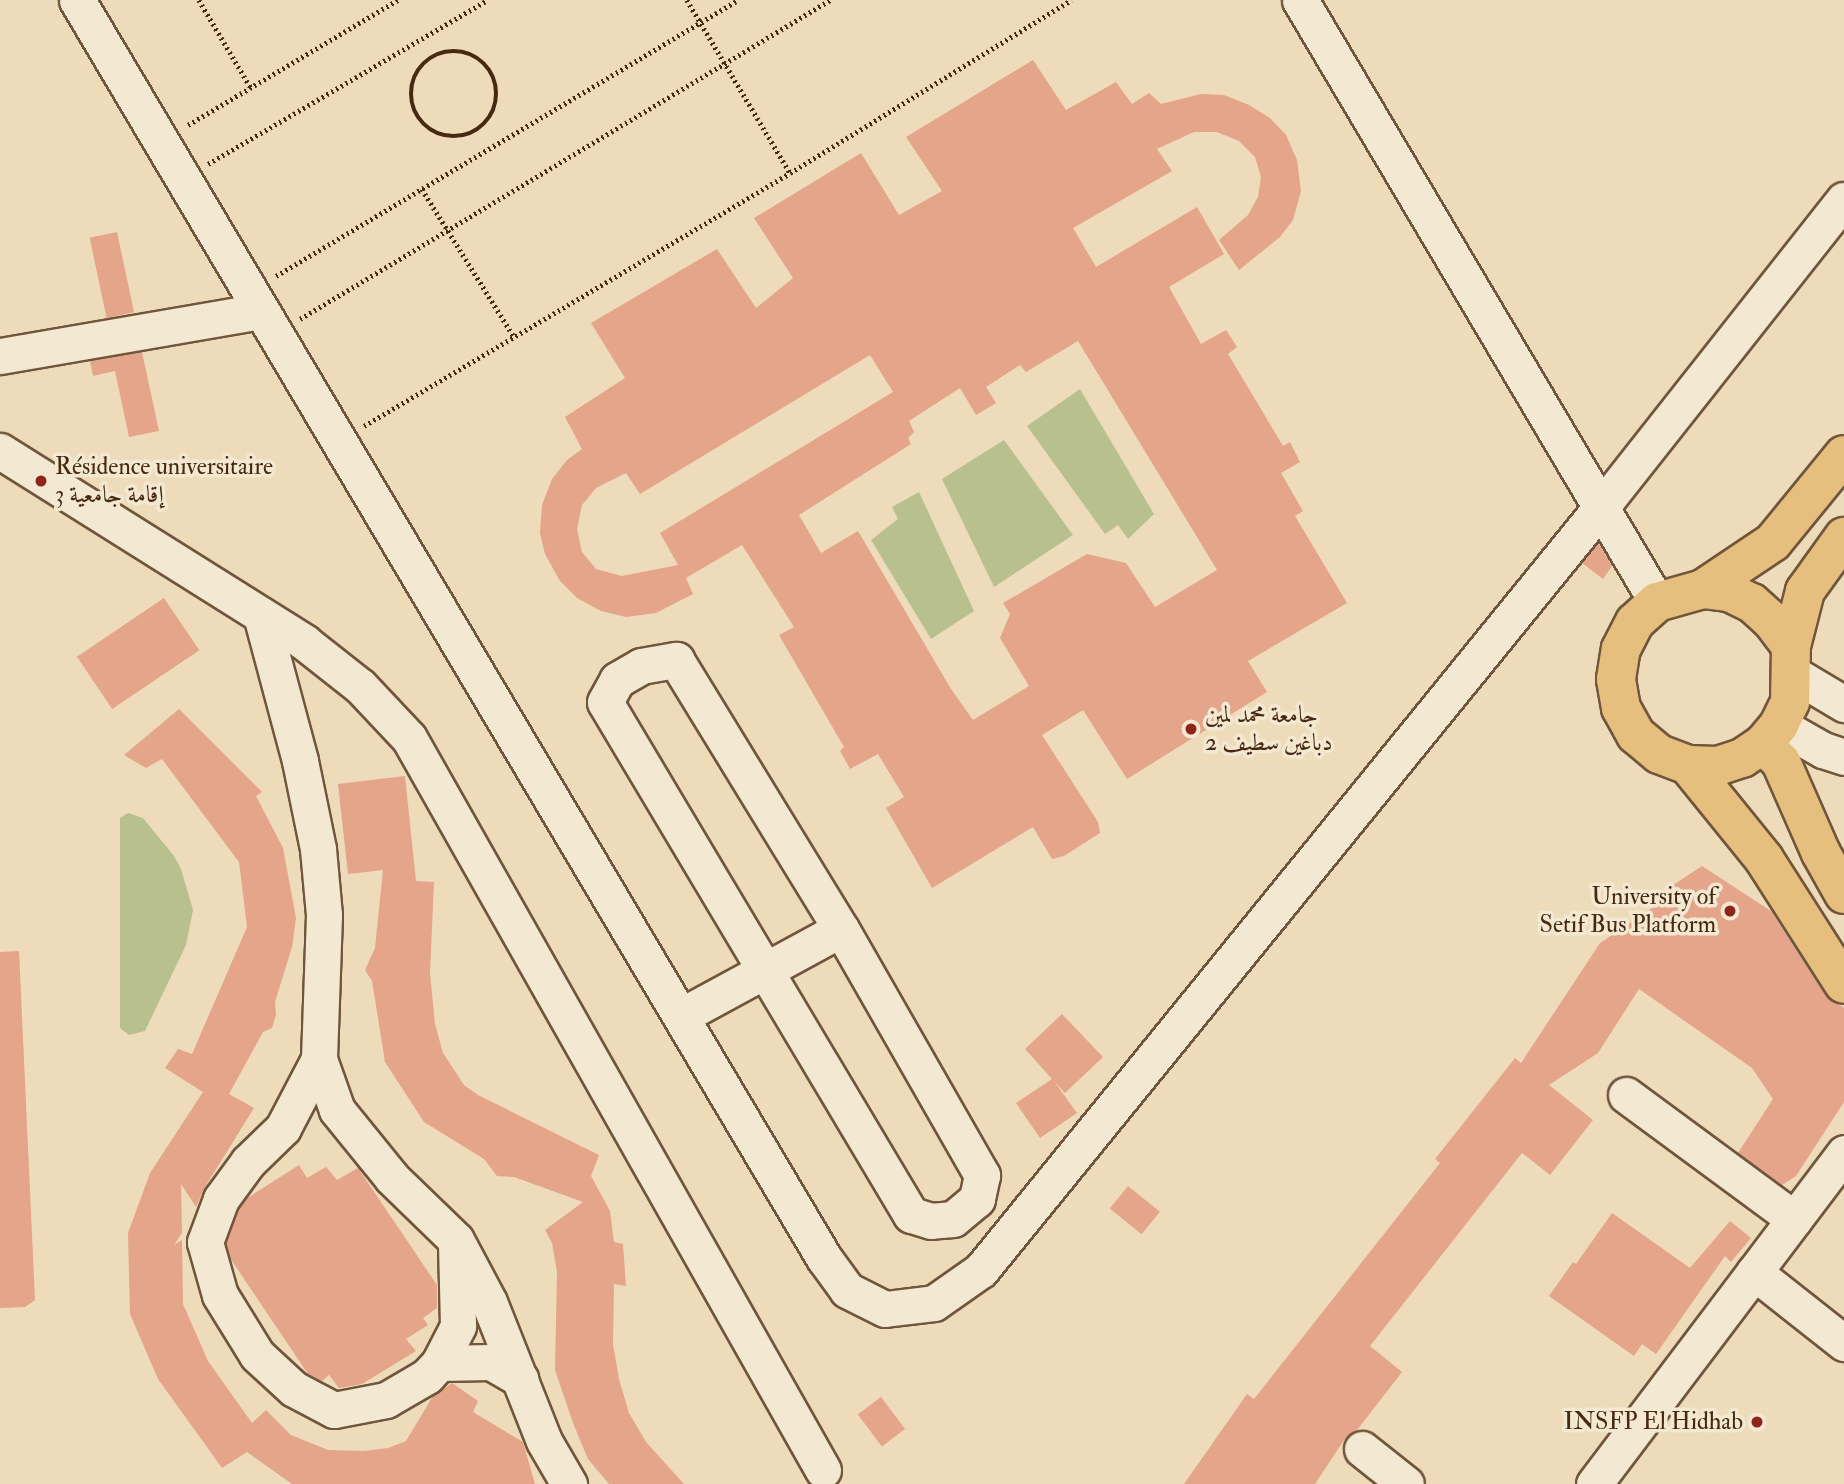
<!DOCTYPE html>
<meta charset="utf-8">
<style>
body{margin:0}
#map{position:relative;width:1844px;height:1484px;overflow:hidden;background:#eddbba;font-family:"IM FELL Double Pica",Amiri,serif}
div>[style]{position:absolute}
.green>*{inset:0;background:#b8c090}
.building>*{inset:0;background:#e4a58a;transform-origin:0 0}
.path>*{height:4.5px;margin-top:-2.25px;transform-origin:0;background:repeating-linear-gradient(90deg,#472912 0 2px,transparent 0 5.5px)}
.path>.ring{margin:-2.25px;padding:0;box-sizing:content-box;background:none;border:4.5px solid #472912;border-radius:50%}
.roads{filter:drop-shadow(2px 0 #70563c) drop-shadow(-2px 0 #70563c) drop-shadow(0 2px #70563c) drop-shadow(0 -2px #70563c)}
.minor>*{height:35px;margin:-17.5px;padding:0 17.5px;transform-origin:17.5px;border-radius:17.5px;background:#f3e8d2}
.major>*{height:38px;margin:-19px;padding:0 19px;transform-origin:19px;border-radius:19px;background:#e6be7d}
.dots>*{width:19px;height:19px;translate:-50% -50%;box-sizing:border-box;border:4px solid #f3e8d2;border-radius:50%}
span{translate:-50% -50%;white-space:nowrap;text-align:center;line-height:1.15;-webkit-text-stroke:7px #f3e8d2;paint-order:stroke}
.poi-label{font-size:24px;color:#472912}
.left{translate:0 -50%;text-align:left}
.right{translate:-100% -50%;text-align:right}
</style>
<div id="map">
<div class="green">
<div style="clip-path:polygon(1080px 389px,1154px 514px,1128px 539px,1118px 525px,1105px 534px,1027px 426px)"></div>
<div style="clip-path:polygon(1004px 440px,1073px 535px,994px 587px,942px 479px)"></div>
<div style="clip-path:polygon(919px 492px,974px 611px,931px 639px,871px 540px,898px 519px,892px 507px)"></div>
<div style="clip-path:polygon(128px 813px,143px 818px,174px 856px,181px 869px,193px 910px,186px 945px,145px 1031px,129px 1035px,120px 1028px,120px 818px)"></div>
</div>
<div class="building">
<div style="clip-path:polygon(evenodd,1033px 60px,1066px 110px,1116px 82px,1132px 104px,1149px 93px,1161px 104px,1201px 94px,1224px 95px,1249px 105px,1270px 118px,1286px 135px,1297px 160px,1301px 191px,1293px 220px,1280px 237px,1239px 270px,1219px 240px,1248px 215px,1258px 197px,1261px 177px,1255px 157px,1239px 141px,1217px 132px,1194px 132px,1157px 149px,1172px 171px,1073px 228px,1096px 267px,1197px 207px,1224px 254px,1169px 287px,1201px 344px,1226px 330px,1237px 347px,1228px 354px,1283px 446px,1290px 442px,1300px 462px,1281px 473px,1303px 511px,1295px 516px,1347px 603px,1248px 661px,1267px 692px,1127px 779px,1083px 710px,1042px 735px,1098px 822px,1100px 833px,1064px 856px,1052px 859px,1033px 827px,932px 888px,886px 808px,904px 797px,878px 754px,850px 769px,840px 751px,844px 747px,779px 635px,794px 627px,742px 545px,686px 578px,693px 594px,656px 613px,626px 617px,601px 611px,577px 598px,560px 581px,545px 554px,540px 533px,542px 505px,552px 479px,567px 460px,582px 449px,565px 417px,625px 378px,591px 323px,717px 249px,756px 308px,793px 278px,754px 218px,861px 153px,899px 215px,942px 191px,906px 137px,1033px 60px,1078px 341px,1217px 570px,1155px 607px,1126px 563px,1087px 554px,1003px 603px,1010px 614px,1000px 638px,1029px 686px,973px 720px,951px 689px,858px 531px,821px 553px,799px 515px,911px 444px,908px 438px,914px 432px,909px 421px,960px 388px,976px 415px,996px 403px,986px 387px,1020px 365px,1026px 372px,1078px 341px,1033px 60px,870px 355px,893px 392px,660px 533px,678px 565px,622px 576px,596px 569px,582px 552px,577px 529px,582px 505px,596px 488px,626px 473px,640px 494px,870px 355px)"></div>
<div style="left:117px;top:232px;width:82px;height:28px;rotate:78deg"></div>
<div style="clip-path:polygon(142px 352px,159px 431px,129px 437px,115px 371px,93px 376px,90px 361px)"></div>
<div style="clip-path:polygon(1598px 542px,1612px 566px,1603px 579px,1582px 563px)"></div>
<div style="left:164px;top:598px;width:63px;height:105px;rotate:56deg"></div>
<div style="clip-path:polygon(179px 709px,262px 792px,256px 796px,283px 848px,296px 918px,292px 947px,275px 1002px,276px 1015px,272px 1028px,263px 1032px,229px 1094px,254px 1108px,205px 1187px,196px 1207px,181px 1184px,182px 1233px,174px 1245px,182px 1240px,183px 1304px,208px 1361px,252px 1423px,266px 1410px,291px 1435px,328px 1450px,364px 1451px,388px 1448px,406px 1441px,433px 1396px,452px 1383px,478px 1401px,473px 1412px,523px 1442px,535px 1484px,292px 1484px,247px 1452px,222px 1468px,158px 1379px,130px 1314px,128px 1233px,150px 1173px,203px 1092px,165px 1068px,178px 1049px,192px 1054px,247px 927px,239px 862px,162px 759px,146px 768px,124px 755px)"></div>
<div style="clip-path:polygon(405px 776px,416px 881px,434px 882px,430px 973px,435px 1024px,443px 1053px,464px 1085px,478px 1095px,599px 1155px,591px 1176px,610px 1211px,614px 1242px,623px 1244px,626px 1286px,614px 1284px,613px 1344px,619px 1379px,629px 1413px,646px 1442px,684px 1484px,609px 1484px,588px 1459px,573px 1423px,555px 1370px,557px 1272px,552px 1243px,545px 1230px,583px 1202px,514px 1177px,497px 1176px,484px 1159px,424px 1122px,385px 1062px,372px 981px,365px 970px,375px 948px,383px 870px,348px 874px,338px 784px)"></div>
<div style="clip-path:polygon(1702px 866px,1771px 911px,1826px 996px,1844px 1008px,1844px 1102px,1796px 1176px,1782px 1185px,1738px 1153px,1773px 1099px,1752px 1068px,1639px 989px,1598px 1053px,1549px 1085px,1593px 1120px,1550px 1175px,1522px 1153px,1370px 1346px,1402px 1372px,1357px 1430px,1346px 1437px,1315px 1484px,1184px 1484px,1247px 1394px,1254px 1399px,1440px 1163px,1435px 1159px,1515px 1058px,1521px 1063px,1600px 943px,1658px 904px,1667px 889px)"></div>
<div style="clip-path:polygon(19px 951px,35px 1300px,25px 1307px,0 1308px,0 952px)"></div>
<div style="clip-path:polygon(1062px 1014px,1103px 1057px,1065px 1093px,1054px 1081px,1077px 1113px,1040px 1138px,1016px 1103px,1052px 1079px,1025px 1049px)"></div>
<div style="clip-path:polygon(299px 1165px,307px 1178px,326px 1167px,337px 1180px,358px 1168px,437px 1285px,437px 1308px,423px 1318px,428px 1325px,406px 1339px,416px 1351px,362px 1384px,339px 1388px,329px 1375px,322px 1381px,308px 1374px,230px 1258px,226px 1243px,239px 1209px,246px 1199px)"></div>
<div style="left:1128px;top:1186px;width:41px;height:29px;rotate:39deg"></div>
<div style="clip-path:polygon(1612px 1213px,1690px 1268px,1730px 1221px,1751px 1238px,1731px 1262px,1725px 1256px,1656px 1354px,1642px 1344px,1634px 1356px,1549px 1296px,1573px 1262px,1576px 1264px)"></div>
<div style="left:881px;top:1397px;width:40px;height:29px;rotate:53deg"></div>
</div>
<div class="path">
<div style="left:199px;top:0;width:102px;rotate:59.4deg"></div>
<div style="left:687px;top:0;width:201px;rotate:59.2deg"></div>
<div class="ring" style="left:411px;top:51px;width:81.5px;height:81.5px"></div>
<div style="left:188px;top:125px;width:244px;rotate:-30.8deg"></div>
<div style="left:208px;top:164px;width:324px;rotate:-30.4deg"></div>
<div style="left:422px;top:189px;width:174px;rotate:58.1deg"></div>
<div style="left:276px;top:276px;width:538px;rotate:-30.85deg"></div>
<div style="left:300px;top:319px;width:619px;rotate:-31.04deg"></div>
<div style="left:364px;top:426px;width:495px;rotate:-30.7deg"></div>
<div style="left:790px;top:173px;width:330px;rotate:-31.6deg"></div>
</div>
<div class="roads">
<div class="minor">
<div style="left:77px;top:0;width:1463px;rotate:59.3deg"></div>
<div style="left:824px;top:1258px;width:39px;rotate:54deg"></div>
<div style="left:847px;top:1290px;width:42px;rotate:26.6deg"></div>
<div style="left:885px;top:1309px;width:49px;rotate:-7deg"></div>
<div style="left:934px;top:1303px;width:57px;rotate:-35.1deg"></div>
<div style="left:981px;top:1270px;width:985px;rotate:-50.89deg"></div>
<div style="left:1602px;top:506px;width:390px;rotate:-51.7deg"></div>
<div style="left:1300px;top:0;width:700px;rotate:59.33deg"></div>
<div style="left:0;top:356px;width:265px;rotate:-9.8deg"></div>
<div style="left:0;top:451px;width:359px;rotate:32.1deg"></div>
<div style="left:304px;top:642px;width:71px;rotate:38.2deg"></div>
<div style="left:360px;top:686px;width:71px;rotate:46.7deg"></div>
<div style="left:409px;top:738px;width:841px;rotate:60.51deg"></div>
<div style="left:261px;top:615px;width:151px;rotate:75deg"></div>
<div style="left:300px;top:761px;width:90px;rotate:78.4deg"></div>
<div style="left:318px;top:849px;width:66px;rotate:84.8deg"></div>
<div style="left:324px;top:915px;width:144px;rotate:92deg"></div>
<div style="left:319px;top:1059px;width:54px;rotate:70.6deg"></div>
<div style="left:337px;top:1110px;width:87px;rotate:51deg"></div>
<div style="left:392px;top:1178px;width:89px;rotate:44.1deg"></div>
<div style="left:456px;top:1240px;width:70px;rotate:62deg"></div>
<div style="left:489px;top:1302px;width:149px;rotate:68.4deg"></div>
<div style="left:544px;top:1441px;width:50px;rotate:59.8deg"></div>
<div style="left:676px;top:660px;width:316px;rotate:58.5deg"></div>
<div style="left:841px;top:929px;width:284px;rotate:60.2deg"></div>
<div style="left:982px;top:1175px;width:25px;rotate:102deg"></div>
<div style="left:977px;top:1199px;width:31px;rotate:140deg"></div>
<div style="left:953px;top:1219px;width:22px;rotate:175deg"></div>
<div style="left:931px;top:1221px;width:21px;rotate:-163deg"></div>
<div style="left:911px;top:1215px;width:597px;rotate:-120.82deg"></div>
<div style="left:605px;top:702px;width:25px;rotate:-61deg"></div>
<div style="left:617px;top:680px;width:28px;rotate:-30deg"></div>
<div style="left:641px;top:666px;width:36px;rotate:-10deg"></div>
<div style="left:1792px;top:673px;width:61px;rotate:30.8deg"></div>
<div style="left:1779px;top:725px;width:51px;rotate:29.6deg"></div>
<div style="left:1823px;top:750px;width:22px;rotate:18deg"></div>
<div style="left:681px;top:1016px;width:182px;rotate:-28.5deg"></div>
<div style="left:319px;top:1059px;width:78px;rotate:117.6deg"></div>
<div style="left:283px;top:1128px;width:49px;rotate:135.8deg"></div>
<div style="left:248px;top:1162px;width:46px;rotate:126.1deg"></div>
<div style="left:221px;top:1199px;width:46px;rotate:110.4deg"></div>
<div style="left:205px;top:1242px;width:55px;rotate:74.2deg"></div>
<div style="left:220px;top:1295px;width:70px;rotate:58.3deg"></div>
<div style="left:257px;top:1355px;width:50px;rotate:42.6deg"></div>
<div style="left:294px;top:1389px;width:45px;rotate:27.7deg"></div>
<div style="left:334px;top:1410px;width:53px;rotate:-10.9deg"></div>
<div style="left:386px;top:1400px;width:48px;rotate:-30.3deg"></div>
<div style="left:427px;top:1376px;width:18px;rotate:-47deg"></div>
<div style="left:439px;top:1363px;width:42px;rotate:-62.8deg"></div>
<div style="left:458px;top:1326px;width:80px;rotate:-91.4deg"></div>
<div style="left:1626px;top:1095px;width:209px;rotate:36.4deg"></div>
<div style="left:1754px;top:1272px;width:115px;rotate:38.3deg"></div>
<div style="left:439px;top:1363px;width:52px;rotate:-1.1deg"></div>
<div style="left:491px;top:1362px;width:34px;rotate:30deg"></div>
<div style="left:1362px;top:1449px;width:56px;rotate:38.5deg"></div>
<div style="left:1594px;top:1484px;width:415px;rotate:-52.9deg"></div>
</div>
<div class="major">
<div style="left:1703px;top:589px;width:26px;rotate:7deg"></div>
<div style="left:1729px;top:592px;width:25px;rotate:26deg"></div>
<div style="left:1752px;top:603px;width:27px;rotate:42deg"></div>
<div style="left:1772px;top:621px;width:31px;rotate:53deg"></div>
<div style="left:1791px;top:646px;width:56px;rotate:91deg"></div>
<div style="left:1790px;top:702px;width:25px;rotate:116deg"></div>
<div style="left:1779px;top:725px;width:25px;rotate:130deg"></div>
<div style="left:1763px;top:744px;width:25px;rotate:146deg"></div>
<div style="left:1742px;top:758px;width:25px;rotate:162deg"></div>
<div style="left:1718px;top:766px;width:30px;rotate:-178deg"></div>
<div style="left:1688px;top:765px;width:31px;rotate:-159deg"></div>
<div style="left:1659px;top:754px;width:30px;rotate:-140deg"></div>
<div style="left:1636px;top:735px;width:31px;rotate:-119deg"></div>
<div style="left:1621px;top:708px;width:29px;rotate:-100deg"></div>
<div style="left:1616px;top:679px;width:30px;rotate:-81deg"></div>
<div style="left:1621px;top:649px;width:30px;rotate:-63deg"></div>
<div style="left:1635px;top:622px;width:30px;rotate:-42deg"></div>
<div style="left:1657px;top:602px;width:48px;rotate:-15.8deg"></div>
<div style="left:1703px;top:589px;width:84px;rotate:-33.9deg"></div>
<div style="left:1773px;top:542px;width:112px;rotate:-50.8deg"></div>
<div style="left:1791px;top:646px;width:57px;rotate:-75.7deg"></div>
<div style="left:1805px;top:591px;width:67px;rotate:-54.2deg"></div>
<div style="left:1763px;top:744px;width:25px;rotate:45deg"></div>
<div style="left:1781px;top:762px;width:99px;rotate:66.3deg"></div>
<div style="left:1821px;top:853px;width:47px;rotate:60.7deg"></div>
<div style="left:1688px;top:765px;width:121px;rotate:51deg"></div>
<div style="left:1764px;top:859px;width:148px;rotate:57.4deg"></div>
</div>
</div>
<div class="dots">
<div style="left:41px;top:481px;background:#8f2418"></div>
<div style="left:1191px;top:729px;background:#8f2418"></div>
<div style="left:1730px;top:911px;background:#8f2418"></div>
<div style="left:1757px;top:1422px;background:#8f2418"></div>
</div>
<div class="poi-label">
<span class="left" style="left:55px;top:481px">Résidence universitaire<br>إقامة جامعية 3</span>
<span class="left" style="left:1205px;top:729px">جامعة محمد لمين<br>دباغين سطيف 2</span>
<span class="right" style="left:1716px;top:911px">University of<br>Setif Bus Platform</span>
<span class="right" style="left:1743px;top:1422px">INSFP El Hidhab</span>
</div>
</div>
